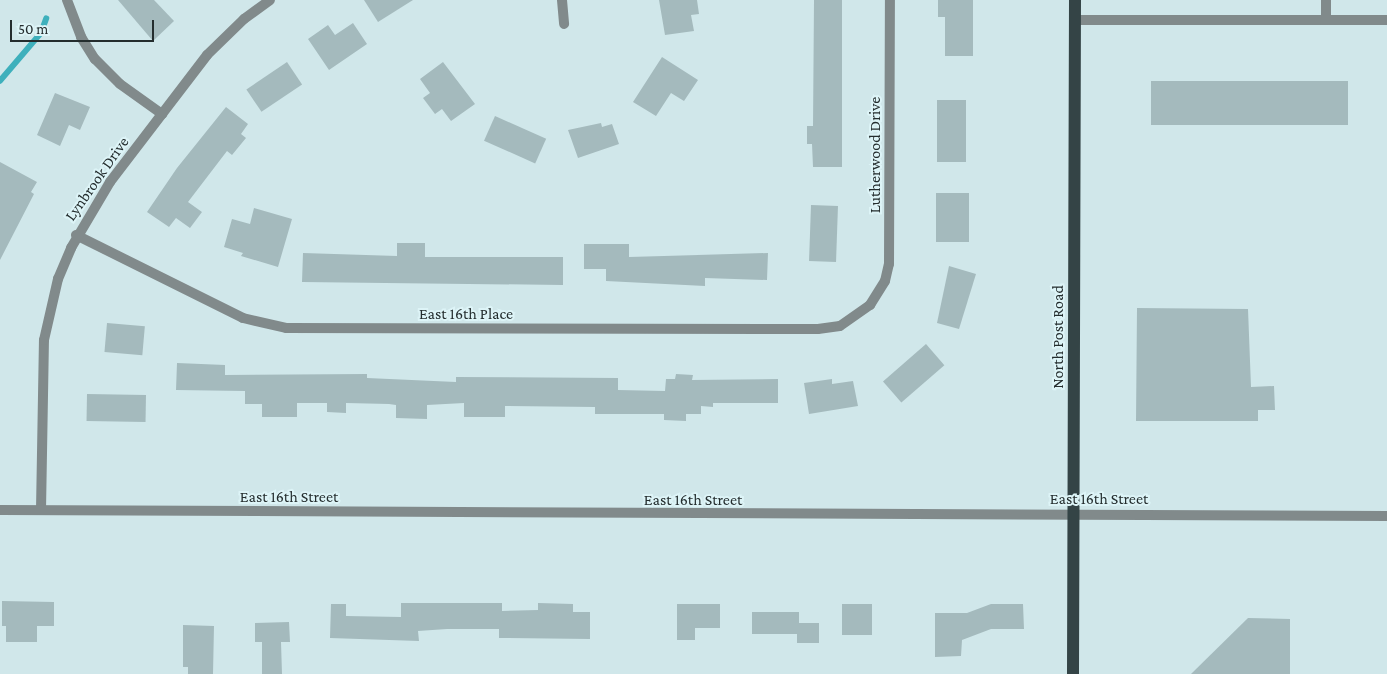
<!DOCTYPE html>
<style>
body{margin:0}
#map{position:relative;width:1387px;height:674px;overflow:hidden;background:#d0e7ea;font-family:"Crimson Pro",serif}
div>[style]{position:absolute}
.stream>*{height:5.5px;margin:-2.75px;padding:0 2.75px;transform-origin:2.75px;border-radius:2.75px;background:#3eb0bc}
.building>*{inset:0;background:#a4babd;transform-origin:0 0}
.service>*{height:10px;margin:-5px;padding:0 5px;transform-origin:5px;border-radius:5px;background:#818a8b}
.minor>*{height:10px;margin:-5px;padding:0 5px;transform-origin:5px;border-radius:5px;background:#818a8b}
.tertiary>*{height:10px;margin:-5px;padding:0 5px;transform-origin:5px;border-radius:5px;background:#818a8b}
.primary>*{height:12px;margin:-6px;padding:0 6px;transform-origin:6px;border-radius:6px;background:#344446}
span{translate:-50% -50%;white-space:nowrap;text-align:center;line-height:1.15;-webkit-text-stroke:4px #ddf4f7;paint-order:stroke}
.street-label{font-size:16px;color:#242d2e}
.scale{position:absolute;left:10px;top:20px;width:144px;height:22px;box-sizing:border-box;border:2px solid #242d2e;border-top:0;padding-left:6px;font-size:15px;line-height:18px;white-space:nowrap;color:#242d2e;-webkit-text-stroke:4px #ddf4f7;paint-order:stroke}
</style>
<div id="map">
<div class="stream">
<div style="left:0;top:81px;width:63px;rotate:-49.5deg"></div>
<div style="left:41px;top:33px;width:15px;rotate:-70deg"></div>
</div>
<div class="building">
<div style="clip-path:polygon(118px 0,154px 0,174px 21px,153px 41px)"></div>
<div style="clip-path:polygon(364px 0,413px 0,378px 22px)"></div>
<div style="clip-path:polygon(659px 0,697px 0,699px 14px,691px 15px,694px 31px,665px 35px)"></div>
<div style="clip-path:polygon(814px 0,842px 0,842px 167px,813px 167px,812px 144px,807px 144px,807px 126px,813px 126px)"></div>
<div style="clip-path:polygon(938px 0,973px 0,973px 56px,945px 56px,945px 17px,938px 17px)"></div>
<div style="clip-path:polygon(353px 23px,367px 44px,329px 70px,308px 39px,328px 25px,335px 35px)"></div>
<div style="clip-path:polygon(662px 57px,698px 80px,684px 101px,671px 93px,656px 116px,633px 102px)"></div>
<div style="left:287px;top:62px;width:27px;height:49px;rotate:56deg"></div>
<div style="clip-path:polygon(443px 62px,475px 104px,451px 121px,442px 109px,435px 114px,423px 98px,430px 93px,420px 79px)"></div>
<div style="left:1348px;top:81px;width:44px;height:197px;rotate:90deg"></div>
<div style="clip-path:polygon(55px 93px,90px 107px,80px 130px,69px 125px,60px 146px,37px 135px)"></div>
<div style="left:937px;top:100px;width:29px;height:62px"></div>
<div style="clip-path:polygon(226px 107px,248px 124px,241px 134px,246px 138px,232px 155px,227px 151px,188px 202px,202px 212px,190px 228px,176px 218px,169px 227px,147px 212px,177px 168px)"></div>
<div style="left:495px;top:116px;width:56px;height:27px;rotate:24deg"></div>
<div style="clip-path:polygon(601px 123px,602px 127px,612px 124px,619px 144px,578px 158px,568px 130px)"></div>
<div style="clip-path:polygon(0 162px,37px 182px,31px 192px,34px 194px,0 260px)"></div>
<div style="left:936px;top:193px;width:33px;height:49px"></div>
<div style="left:811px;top:205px;width:27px;height:56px;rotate:2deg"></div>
<div style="clip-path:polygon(254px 208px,292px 219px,278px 267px,241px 256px,243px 253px,224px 247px,232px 219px,250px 224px)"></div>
<div style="clip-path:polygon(397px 243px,425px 243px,425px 257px,563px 257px,563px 285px,302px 282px,303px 253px,397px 256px)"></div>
<div style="clip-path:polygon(584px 244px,629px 244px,629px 257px,768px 253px,767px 280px,705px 278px,705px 286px,606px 281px,606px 269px,584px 269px)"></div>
<div style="clip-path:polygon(949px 266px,976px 274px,959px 329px,937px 323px)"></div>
<div style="clip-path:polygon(1137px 308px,1248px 309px,1251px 387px,1274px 386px,1275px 410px,1258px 410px,1258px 421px,1136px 421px)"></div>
<div style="left:107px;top:323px;width:38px;height:29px;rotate:5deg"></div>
<div style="left:926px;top:344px;width:28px;height:57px;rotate:49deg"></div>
<div style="clip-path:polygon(177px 363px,225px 365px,225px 375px,367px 374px,367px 378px,456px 382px,456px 377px,618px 378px,618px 390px,665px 391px,666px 379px,675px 379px,676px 374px,693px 375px,692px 380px,778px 379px,778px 403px,713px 403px,713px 407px,701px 406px,701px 414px,686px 414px,686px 421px,664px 420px,664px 414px,595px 414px,595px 407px,505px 406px,505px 417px,464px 417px,464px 403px,427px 405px,427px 419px,396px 418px,396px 405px,389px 404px,346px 403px,346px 413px,327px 412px,327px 403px,297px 403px,297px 417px,262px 417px,262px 404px,245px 404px,245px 391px,176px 390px)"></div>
<div style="clip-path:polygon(832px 379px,832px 384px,853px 381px,858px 406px,809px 414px,804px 383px)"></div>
<div style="left:87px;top:394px;width:59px;height:27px;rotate:1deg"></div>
<div style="clip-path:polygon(2px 601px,54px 602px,54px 626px,37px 626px,37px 642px,6px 642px,6px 626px,2px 626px)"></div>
<div style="clip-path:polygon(401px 603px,502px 603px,502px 611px,538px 610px,538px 603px,573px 604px,573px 612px,590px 612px,590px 639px,499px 638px,499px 629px,447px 629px,418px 631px,419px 641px,330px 638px,331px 604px,346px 604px,346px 616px,401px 617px)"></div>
<div style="clip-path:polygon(677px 604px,720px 604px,720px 628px,695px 628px,695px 640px,677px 640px)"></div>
<div style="left:842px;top:604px;width:30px;height:31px"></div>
<div style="clip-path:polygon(991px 604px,1023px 604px,1024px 629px,991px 629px,962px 640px,961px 656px,935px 657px,935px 613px,967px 613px)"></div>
<div style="clip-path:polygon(752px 612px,799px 612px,799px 623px,819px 623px,819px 643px,797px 643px,797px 634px,752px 634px)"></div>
<div style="clip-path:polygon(1248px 618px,1290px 619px,1290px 674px,1191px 674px)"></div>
<div style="clip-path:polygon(289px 622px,290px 642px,281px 642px,282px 674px,262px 674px,262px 642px,255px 642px,255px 623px)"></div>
<div style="clip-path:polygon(183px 625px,214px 626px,213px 674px,188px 674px,188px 667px,183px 667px)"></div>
</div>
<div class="service">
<div style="left:1326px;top:20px;width:20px;rotate:-90deg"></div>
</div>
<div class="minor">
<div style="left:67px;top:0;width:40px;rotate:69deg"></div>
<div style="left:81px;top:37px;width:26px;rotate:58deg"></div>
<div style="left:95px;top:59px;width:35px;rotate:45deg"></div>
<div style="left:120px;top:84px;width:52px;rotate:35.5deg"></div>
<div style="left:562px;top:0;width:24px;rotate:85deg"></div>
<div style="left:1075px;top:20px;width:312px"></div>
<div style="left:76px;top:235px;width:186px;rotate:26.4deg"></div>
<div style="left:243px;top:318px;width:44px;rotate:13.1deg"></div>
<div style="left:286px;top:328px;width:532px;rotate:0.11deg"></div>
<div style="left:818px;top:329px;width:22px;rotate:-8deg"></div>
<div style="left:840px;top:326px;width:37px;rotate:-35deg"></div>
<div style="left:870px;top:305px;width:28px;rotate:-58deg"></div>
<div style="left:885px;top:281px;width:17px;rotate:-77deg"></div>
<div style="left:889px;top:264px;width:264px;rotate:-89.8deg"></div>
<div style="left:41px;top:510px;width:170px;rotate:-89deg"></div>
<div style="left:44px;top:340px;width:63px;rotate:-77.1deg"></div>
<div style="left:58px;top:279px;width:34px;rotate:-67deg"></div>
<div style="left:71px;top:248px;width:77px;rotate:-59.4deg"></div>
<div style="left:110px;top:182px;width:160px;rotate:-52.6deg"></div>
<div style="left:207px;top:55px;width:52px;rotate:-44.2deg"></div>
<div style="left:244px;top:19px;width:32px;rotate:-36deg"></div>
</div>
<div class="tertiary">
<div style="left:0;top:510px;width:1387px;rotate:0.25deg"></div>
</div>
<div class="primary">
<div style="left:1073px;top:674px;width:674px;rotate:-89.83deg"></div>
</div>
<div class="street-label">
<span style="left:875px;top:155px;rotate:-90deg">Lutherwood Drive</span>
<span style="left:97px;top:179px;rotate:-55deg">Lynbrook Drive</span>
<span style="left:466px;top:314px">East 16th Place</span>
<span style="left:1058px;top:337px;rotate:-90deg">North Post Road</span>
<span style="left:289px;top:497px">East 16th Street</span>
<span style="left:1099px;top:499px">East 16th Street</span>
<span style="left:693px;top:500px">East 16th Street</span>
</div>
<div class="scale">50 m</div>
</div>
